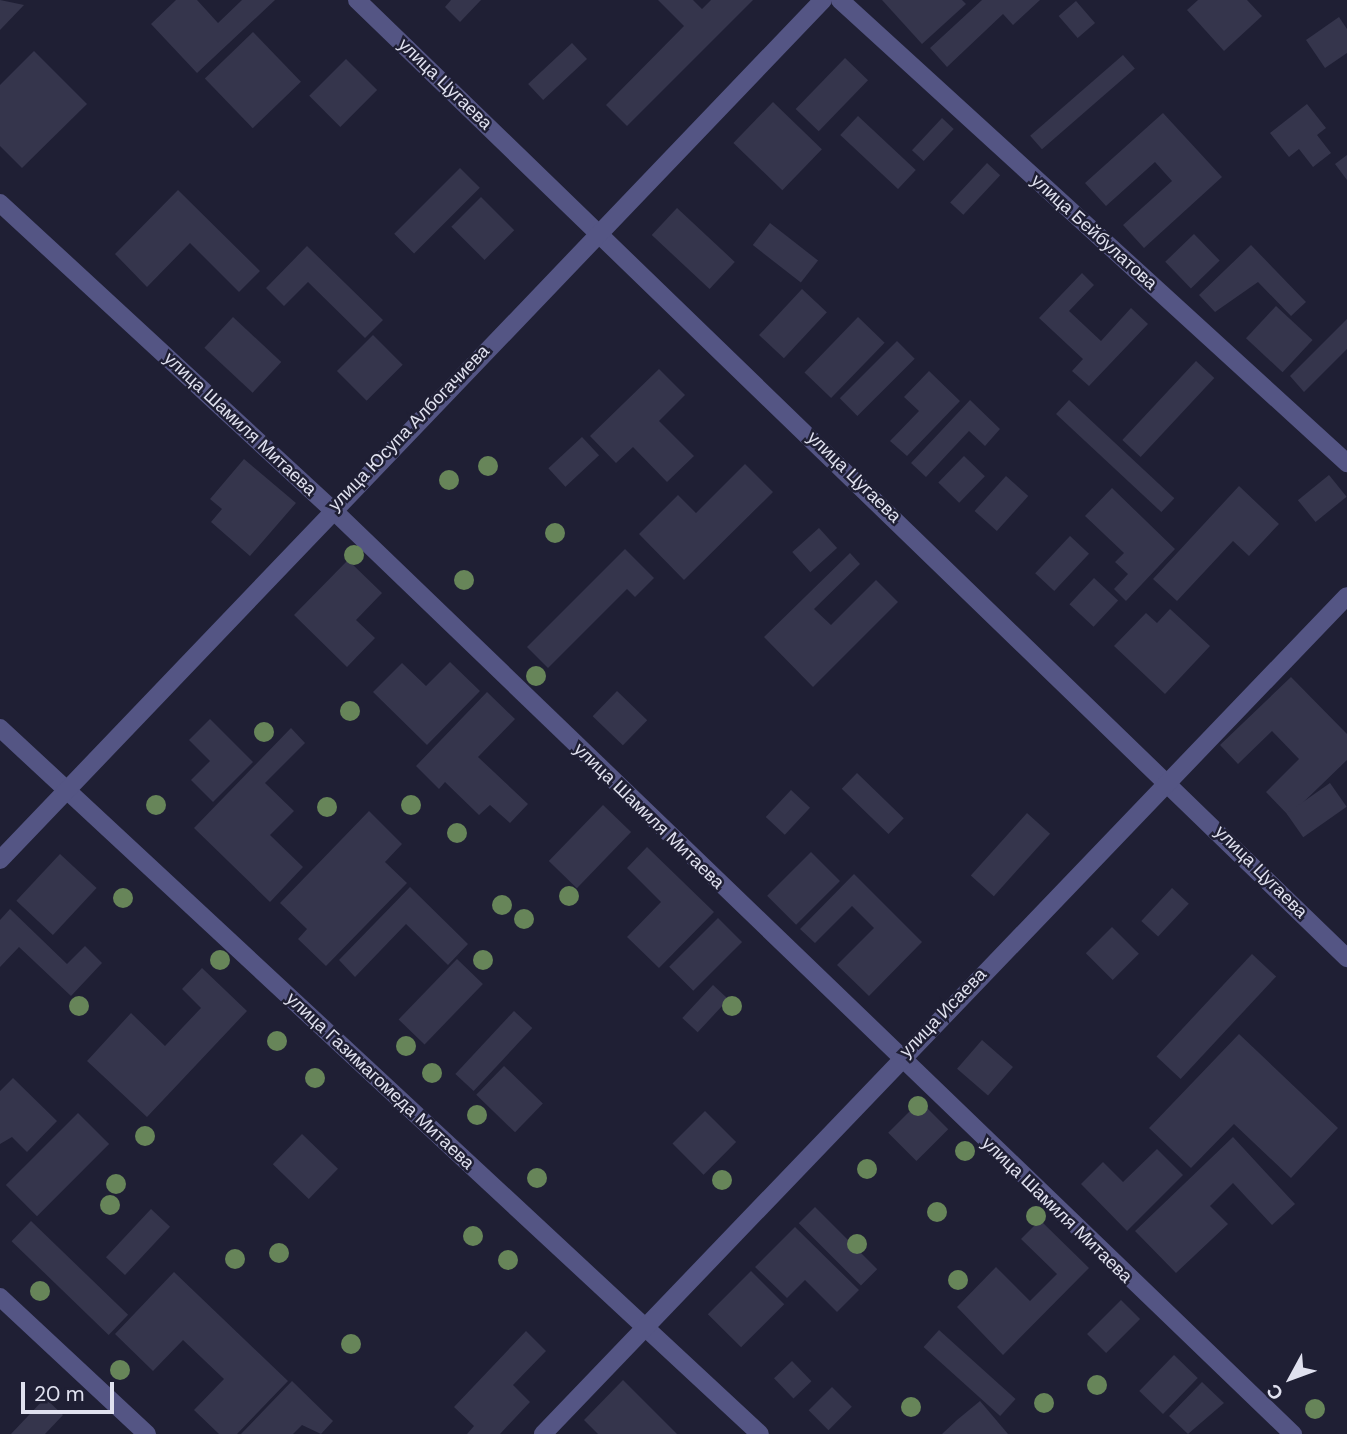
<!DOCTYPE html>
<meta charset="utf-8">
<style>
body{margin:0}
#map{position:relative;width:1347px;height:1434px;overflow:hidden;background:#1f1f34;font-family:"DM Sans",sans-serif}
div>[style]{position:absolute}
.building>*{inset:0;background:#35354c;transform-origin:0 0}
.minor>*{height:18px;margin:-9px;padding:0 9px;transform-origin:9px;border-radius:9px;background:#545584}
.trees>*{width:20px;height:20px;margin:-10px;border-radius:50%;background:#678559}
span{translate:-50% -50%;white-space:nowrap;text-align:center;line-height:1.15;-webkit-text-stroke:5px #1f1f34;paint-order:stroke}
.street-label{font-size:18px;color:#e0e1ef}
.north{position:absolute;left:1256px;top:1343px;width:70px;height:70px;-webkit-text-stroke:5px #1f1f34;paint-order:stroke;rotate:229deg;font-size:19px;font-weight:700;line-height:28px;text-align:center;color:#e0e1ef}
.north::after{content:'';display:block;margin:auto;width:24px;height:32px;background:#e0e1ef;clip-path:polygon(50% 0,100% 100%,50% 72%,0 100%)}
.scale{position:absolute;left:21px;top:1382px;width:93px;height:32px;box-sizing:border-box;border:4px solid #e0e1ef;border-top:0;padding-left:9px;font-size:21px;line-height:24px;white-space:nowrap;color:#e0e1ef;-webkit-text-stroke:5px #1f1f34;paint-order:stroke}
</style>
<div id="map">
<div class="building">
<div style="clip-path:polygon(0 0,24px 5px,0 30px)"></div>
<div style="clip-path:polygon(176px 0,197px 0,218px 23px,242px 0,275px 0,197px 73px,151px 24px)"></div>
<div style="clip-path:polygon(451px 0,481px 0,460px 22px,445px 7px)"></div>
<div style="clip-path:polygon(658px 0,693px 0,702px 9px,711px 0,753px 0,627px 126px,606px 105px,684px 26px)"></div>
<div style="clip-path:polygon(882px 0,962px 0,966px 4px,922px 44px)"></div>
<div style="clip-path:polygon(982px 0,1040px 0,1013px 25px,1003px 14px,947px 67px,930px 48px)"></div>
<div style="clip-path:polygon(1198px 0,1247px 0,1262px 16px,1224px 51px,1187px 10px)"></div>
<div style="left:1076px;top:1px;width:29px;height:23px;rotate:49deg"></div>
<div style="clip-path:polygon(1339px 17px,1347px 29px,1347px 53px,1325px 68px,1306px 40px)"></div>
<div style="left:253px;top:32px;width:69px;height:67px;rotate:46deg"></div>
<div style="left:572px;top:43px;width:22px;height:60px;rotate:47deg"></div>
<div style="clip-path:polygon(34px 51px,87px 104px,22px 168px,0 146px,0 85px)"></div>
<div style="left:1123px;top:55px;width:18px;height:123px;rotate:49deg"></div>
<div style="left:845px;top:58px;width:32px;height:71px;rotate:44deg"></div>
<div style="left:346px;top:59px;width:44px;height:52px;rotate:45deg"></div>
<div style="left:773px;top:102px;width:68px;height:57px;rotate:44deg"></div>
<div style="clip-path:polygon(1307px 104px,1326px 128px,1317px 135px,1331px 153px,1313px 167px,1299px 149px,1289px 157px,1270px 133px)"></div>
<div style="clip-path:polygon(1163px 113px,1222px 177px,1144px 248px,1123px 225px,1172px 181px,1155px 162px,1106px 206px,1085px 183px)"></div>
<div style="left:858px;top:116px;width:79px;height:26px;rotate:43deg"></div>
<div style="left:942px;top:118px;width:16px;height:44px;rotate:43deg"></div>
<div style="clip-path:polygon(1347px 155px,1347px 180px,1335px 164px)"></div>
<div style="left:987px;top:163px;width:18px;height:54px;rotate:43deg"></div>
<div style="left:460px;top:168px;width:28px;height:93px;rotate:45deg"></div>
<div style="clip-path:polygon(178px 190px,260px 271px,239px 292px,190px 243px,147px 287px,115px 254px)"></div>
<div style="left:481px;top:197px;width:47px;height:42px;rotate:45deg"></div>
<div style="left:677px;top:208px;width:79px;height:37px;rotate:43deg"></div>
<div style="left:770px;top:223px;width:61px;height:28px;rotate:38deg"></div>
<div style="left:1194px;top:234px;width:37px;height:40px;rotate:46deg"></div>
<div style="clip-path:polygon(1251px 245px,1306px 302px,1291px 316px,1258px 282px,1215px 312px,1199px 295px)"></div>
<div style="clip-path:polygon(307px 246px,383px 320px,365px 338px,308px 282px,284px 306px,266px 288px)"></div>
<div style="clip-path:polygon(1082px 273px,1094px 285px,1069px 311px,1101px 341px,1131px 308px,1148px 324px,1089px 386px,1072px 371px,1083px 359px,1039px 318px)"></div>
<div style="left:802px;top:289px;width:34px;height:63px;rotate:43deg"></div>
<div style="left:1276px;top:306px;width:50px;height:44px;rotate:43deg"></div>
<div style="left:233px;top:317px;width:66px;height:42px;rotate:43deg"></div>
<div style="left:858px;top:317px;width:37px;height:77px;rotate:44deg"></div>
<div style="clip-path:polygon(1347px 319px,1347px 349px,1304px 392px,1290px 376px)"></div>
<div style="left:373px;top:335px;width:42px;height:51px;rotate:45deg"></div>
<div style="left:897px;top:341px;width:25px;height:81px;rotate:45deg"></div>
<div style="left:1196px;top:361px;width:25px;height:108px;rotate:43deg"></div>
<div style="clip-path:polygon(659px 369px,685px 395px,659px 421px,694px 456px,667px 482px,633px 447px,616px 463px,590px 436px)"></div>
<div style="clip-path:polygon(929px 371px,960px 401px,907px 456px,890px 441px,919px 411px,904px 397px)"></div>
<div style="clip-path:polygon(970px 400px,1000px 429px,985px 446px,969px 431px,926px 477px,911px 463px)"></div>
<div style="left:1069px;top:400px;width:144px;height:19px;rotate:43deg"></div>
<div style="left:582px;top:437px;width:25px;height:46px;rotate:47deg"></div>
<div style="left:964px;top:456px;width:29px;height:37px;rotate:44deg"></div>
<div style="clip-path:polygon(244px 459px,296px 503px,250px 556px,211px 522px,222px 509px,210px 499px)"></div>
<div style="clip-path:polygon(745px 464px,773px 492px,684px 580px,639px 534px,678px 495px,696px 513px)"></div>
<div style="left:1329px;top:475px;width:28px;height:40px;rotate:51deg"></div>
<div style="left:1006px;top:476px;width:30px;height:47px;rotate:42deg"></div>
<div style="clip-path:polygon(1239px 486px,1279px 524px,1249px 556px,1233px 541px,1177px 601px,1153px 579px)"></div>
<div style="clip-path:polygon(1112px 488px,1175px 549px,1126px 601px,1114px 589px,1128px 574px,1115px 562px,1124px 553px,1085px 516px)"></div>
<div style="left:819px;top:528px;width:27px;height:36px;rotate:48deg"></div>
<div style="left:1070px;top:536px;width:26px;height:51px;rotate:43deg"></div>
<div style="clip-path:polygon(625px 549px,654px 578px,635px 597px,627px 589px,548px 668px,527px 647px)"></div>
<div style="clip-path:polygon(850px 553px,860px 564px,814px 609px,831px 625px,876px 580px,898px 602px,813px 687px,764px 637px)"></div>
<div style="clip-path:polygon(348px 560px,382px 593px,356px 620px,375px 638px,347px 667px,294px 615px)"></div>
<div style="left:1094px;top:578px;width:33px;height:36px;rotate:43deg"></div>
<div style="clip-path:polygon(1170px 609px,1210px 646px,1165px 694px,1114px 646px,1146px 613px,1157px 623px)"></div>
<div style="clip-path:polygon(450px 662px,480px 691px,427px 745px,373px 692px,402px 663px,426px 686px)"></div>
<div style="clip-path:polygon(1291px 677px,1347px 734px,1347px 760px,1289px 816px,1266px 792px,1299px 759px,1272px 731px,1238px 764px,1220px 745px)"></div>
<div style="left:617px;top:691px;width:42px;height:35px;rotate:44deg"></div>
<div style="clip-path:polygon(487px 692px,515px 719px,478px 757px,528px 804px,510px 823px,490px 805px,479px 815px,445px 782px,439px 789px,416px 766px)"></div>
<div style="clip-path:polygon(210px 719px,253px 762px,213px 802px,191px 780px,210px 761px,189px 740px)"></div>
<div style="clip-path:polygon(291px 728px,305px 743px,265px 783px,294px 811px,270px 835px,303px 867px,270px 902px,194px 828px)"></div>
<div style="left:857px;top:773px;width:65px;height:22px;rotate:44deg"></div>
<div style="left:1330px;top:783px;width:29px;height:53px;rotate:55deg"></div>
<div style="left:791px;top:790px;width:26px;height:37px;rotate:43deg"></div>
<div style="left:603px;top:805px;width:39px;height:78px;rotate:44deg"></div>
<div style="clip-path:polygon(369px 811px,402px 844px,385px 862px,407px 883px,326px 966px,298px 939px,307px 929px,280px 903px)"></div>
<div style="left:1027px;top:813px;width:31px;height:84px;rotate:42deg"></div>
<div style="clip-path:polygon(647px 847px,714px 912px,659px 968px,627px 937px,661px 902px,627px 868px)"></div>
<div style="left:811px;top:852px;width:41px;height:62px;rotate:45deg"></div>
<div style="left:60px;top:854px;width:50px;height:64px;rotate:43deg"></div>
<div style="clip-path:polygon(854px 874px,922px 942px,869px 996px,837px 965px,874px 928px,852px 906px,815px 943px,800px 929px)"></div>
<div style="clip-path:polygon(410px 887px,468px 944px,448px 965px,406px 924px,355px 977px,339px 960px)"></div>
<div style="left:1172px;top:888px;width:23px;height:45px;rotate:43deg"></div>
<div style="clip-path:polygon(10px 909px,67px 964px,85px 946px,102px 963px,71px 996px,19px 947px,0 967px,0 920px)"></div>
<div style="left:718px;top:918px;width:34px;height:69px;rotate:45deg"></div>
<div style="left:1112px;top:927px;width:38px;height:37px;rotate:45deg"></div>
<div style="left:1252px;top:954px;width:33px;height:140px;rotate:43deg"></div>
<div style="left:457px;top:959px;width:36px;height:84px;rotate:44deg"></div>
<div style="clip-path:polygon(202px 968px,247px 1011px,147px 1117px,87px 1061px,131px 1013px,165px 1046px,201px 1008px,182px 989px)"></div>
<div style="left:713px;top:985px;width:21px;height:45px;rotate:43deg"></div>
<div style="left:514px;top:1011px;width:25px;height:86px;rotate:43deg"></div>
<div style="clip-path:polygon(1239px 1034px,1338px 1128px,1291px 1178px,1234px 1124px,1191px 1168px,1149px 1128px)"></div>
<div style="left:982px;top:1040px;width:41px;height:38px;rotate:41deg"></div>
<div style="left:504px;top:1066px;width:54px;height:40px;rotate:44deg"></div>
<div style="clip-path:polygon(13px 1078px,57px 1121px,27px 1152px,12px 1137px,0 1144px,0 1091px)"></div>
<div style="left:920px;top:1101px;width:40px;height:45px;rotate:45deg"></div>
<div style="left:705px;top:1111px;width:44px;height:46px;rotate:45deg"></div>
<div style="left:78px;top:1113px;width:44px;height:102px;rotate:45deg"></div>
<div style="left:302px;top:1134px;width:50px;height:42px;rotate:44deg"></div>
<div style="clip-path:polygon(1233px 1137px,1295px 1204px,1272px 1225px,1233px 1183px,1210px 1206px,1228px 1224px,1176px 1273px,1135px 1231px)"></div>
<div style="clip-path:polygon(1157px 1149px,1183px 1175px,1127px 1231px,1081px 1184px,1103px 1162px,1123px 1182px)"></div>
<div style="left:815px;top:1207px;width:88px;height:23px;rotate:45deg"></div>
<div style="left:151px;top:1209px;width:26px;height:66px;rotate:43deg"></div>
<div style="clip-path:polygon(1040px 1220px,1089px 1268px,1003px 1355px,957px 1307px,996px 1267px,1030px 1301px,1057px 1274px,1021px 1239px)"></div>
<div style="left:31px;top:1221px;width:135px;height:28px;rotate:44deg"></div>
<div style="clip-path:polygon(795px 1227px,859px 1290px,837px 1312px,805px 1280px,787px 1298px,755px 1267px)"></div>
<div style="left:751px;top:1271px;width:47px;height:61px;rotate:45deg"></div>
<div style="clip-path:polygon(174px 1272px,288px 1381px,237px 1434px,219px 1434px,194px 1410px,224px 1379px,183px 1340px,153px 1371px,115px 1334px)"></div>
<div style="left:1121px;top:1300px;width:27px;height:48px;rotate:45deg"></div>
<div style="left:939px;top:1330px;width:103px;height:23px;rotate:42deg"></div>
<div style="clip-path:polygon(526px 1331px,546px 1351px,513px 1385px,530px 1402px,500px 1434px,467px 1434px,474px 1426px,454px 1407px)"></div>
<div style="left:1174px;top:1355px;width:33px;height:50px;rotate:44deg"></div>
<div style="left:792px;top:1361px;width:28px;height:25px;rotate:46deg"></div>
<div style="clip-path:polygon(623px 1380px,677px 1434px,598px 1434px,584px 1420px)"></div>
<div style="clip-path:polygon(292px 1381px,333px 1421px,321px 1434px,302px 1425px,293px 1434px,241px 1434px)"></div>
<div style="clip-path:polygon(1202px 1382px,1224px 1403px,1188px 1434px,1169px 1416px)"></div>
<div style="left:832px;top:1387px;width:28px;height:33px;rotate:45deg"></div>
<div style="clip-path:polygon(45px 1398px,63px 1415px,45px 1434px,11px 1434px)"></div>
<div style="clip-path:polygon(980px 1401px,1008px 1434px,942px 1434px,957px 1420px)"></div>
</div>
<div class="minor">
<div style="left:357px;top:0;width:1378px;rotate:44.06deg"></div>
<div style="left:840px;top:0;width:687px;rotate:42.4deg"></div>
<div style="left:0;top:203px;width:452px;rotate:42.7deg"></div>
<div style="left:332px;top:509px;width:1334px;rotate:43.91deg"></div>
<div style="left:0;top:728px;width:1037px;rotate:42.89deg"></div>
<div style="left:0;top:860px;width:1190px;rotate:-46.26deg"></div>
<div style="left:0;top:1297px;width:201px;rotate:43deg"></div>
<div style="left:543px;top:1434px;width:1161px;rotate:-46.19deg"></div>
</div>
<div class="trees">
<div style="left:488px;top:466px"></div>
<div style="left:449px;top:480px"></div>
<div style="left:555px;top:533px"></div>
<div style="left:354px;top:555px"></div>
<div style="left:464px;top:580px"></div>
<div style="left:536px;top:676px"></div>
<div style="left:350px;top:711px"></div>
<div style="left:264px;top:732px"></div>
<div style="left:156px;top:805px"></div>
<div style="left:411px;top:805px"></div>
<div style="left:327px;top:807px"></div>
<div style="left:457px;top:833px"></div>
<div style="left:569px;top:896px"></div>
<div style="left:123px;top:898px"></div>
<div style="left:502px;top:905px"></div>
<div style="left:524px;top:919px"></div>
<div style="left:220px;top:960px"></div>
<div style="left:483px;top:960px"></div>
<div style="left:79px;top:1006px"></div>
<div style="left:732px;top:1006px"></div>
<div style="left:277px;top:1041px"></div>
<div style="left:406px;top:1046px"></div>
<div style="left:432px;top:1073px"></div>
<div style="left:315px;top:1078px"></div>
<div style="left:918px;top:1106px"></div>
<div style="left:477px;top:1115px"></div>
<div style="left:145px;top:1136px"></div>
<div style="left:965px;top:1151px"></div>
<div style="left:867px;top:1169px"></div>
<div style="left:537px;top:1178px"></div>
<div style="left:722px;top:1180px"></div>
<div style="left:116px;top:1184px"></div>
<div style="left:110px;top:1205px"></div>
<div style="left:937px;top:1212px"></div>
<div style="left:1036px;top:1216px"></div>
<div style="left:473px;top:1236px"></div>
<div style="left:857px;top:1244px"></div>
<div style="left:279px;top:1253px"></div>
<div style="left:235px;top:1259px"></div>
<div style="left:508px;top:1260px"></div>
<div style="left:958px;top:1280px"></div>
<div style="left:40px;top:1291px"></div>
<div style="left:351px;top:1344px"></div>
<div style="left:120px;top:1370px"></div>
<div style="left:1097px;top:1385px"></div>
<div style="left:1044px;top:1403px"></div>
<div style="left:911px;top:1407px"></div>
<div style="left:1315px;top:1409px"></div>
</div>
<div class="street-label">
<span style="left:445px;top:84px;rotate:44deg">улица Цугаева</span>
<span style="left:1094px;top:232px;rotate:42deg">улица Бейбулатова</span>
<span style="left:240px;top:424px;rotate:43deg">улица Шамиля Митаева</span>
<span style="left:409px;top:428px;rotate:-46deg">улица Юсупа Албогачиева</span>
<span style="left:854px;top:477px;rotate:44deg">улица Цугаева</span>
<span style="left:649px;top:816px;rotate:44deg">улица Шамиля Митаева</span>
<span style="left:1261px;top:872px;rotate:45deg">улица Цугаева</span>
<span style="left:943px;top:1013px;rotate:-46deg">улица Исаева</span>
<span style="left:380px;top:1081px;rotate:43deg">улица Газимагомеда Митаева</span>
<span style="left:1057px;top:1210px;rotate:44deg">улица Шамиля Митаева</span>
</div>
<div class="north">С</div>
<div class="scale">20 m</div>
</div>
